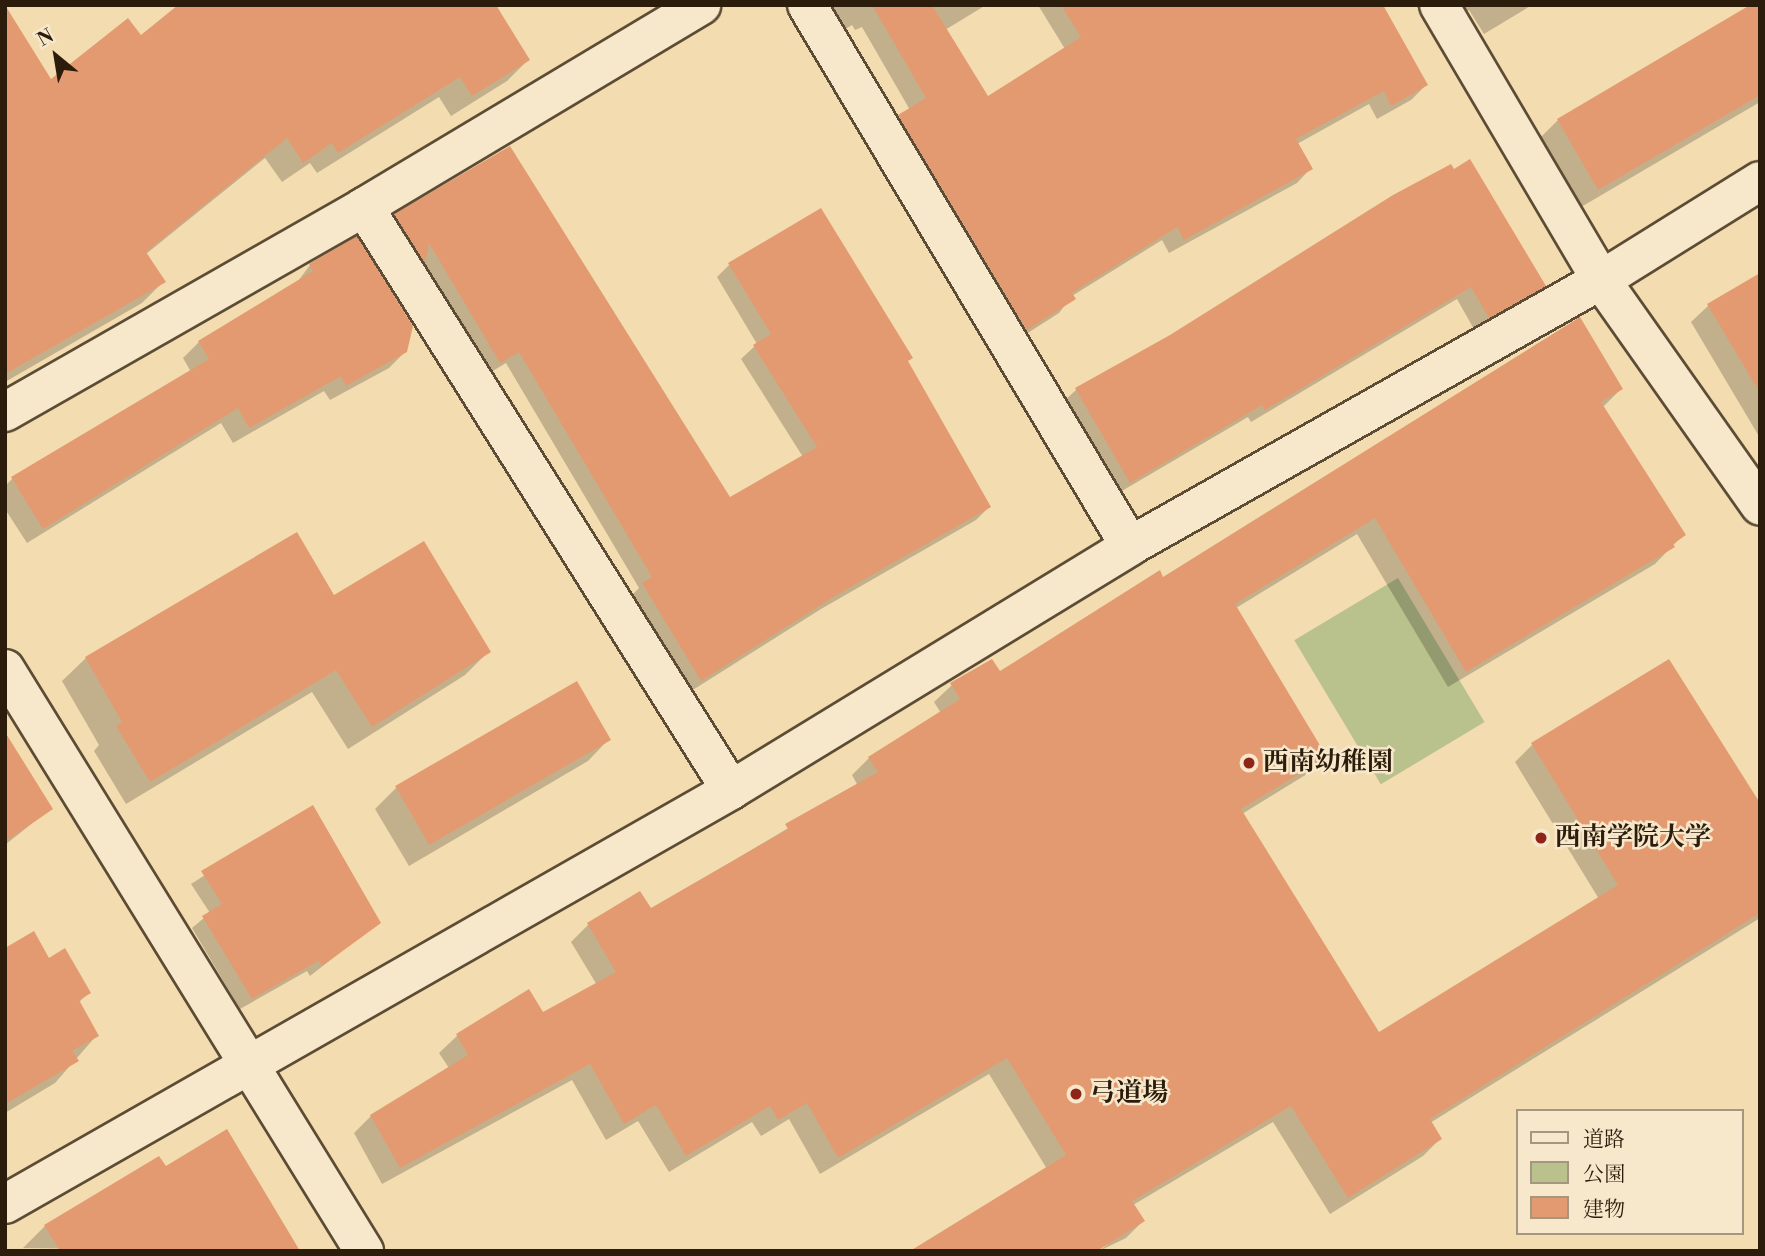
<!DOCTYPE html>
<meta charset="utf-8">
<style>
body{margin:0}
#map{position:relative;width:1765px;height:1256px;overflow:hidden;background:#f3dcaf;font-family:"Libre Bodoni","Noto Serif JP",serif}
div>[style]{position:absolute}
.green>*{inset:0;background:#b9c18c;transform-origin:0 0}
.shadow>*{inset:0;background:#0003}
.building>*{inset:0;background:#e49a70;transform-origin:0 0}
.roads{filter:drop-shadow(2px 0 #5d4c35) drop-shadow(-2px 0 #5d4c35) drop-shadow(0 2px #5d4c35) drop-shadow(0 -2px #5d4c35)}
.minor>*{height:38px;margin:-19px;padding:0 19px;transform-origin:19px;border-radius:19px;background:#f7e8cb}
.dots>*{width:19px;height:19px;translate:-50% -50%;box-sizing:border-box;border:4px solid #f7e8cb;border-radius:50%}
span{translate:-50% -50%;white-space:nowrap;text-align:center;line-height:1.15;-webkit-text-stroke:5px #f7e8cb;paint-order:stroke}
.poi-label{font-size:26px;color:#2b1c0c;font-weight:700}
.left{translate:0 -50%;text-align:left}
.frame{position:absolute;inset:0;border:7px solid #2b1c0c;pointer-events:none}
.legend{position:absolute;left:1516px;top:1109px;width:228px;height:126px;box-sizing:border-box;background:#f7e8cb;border:2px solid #a5967f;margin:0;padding:9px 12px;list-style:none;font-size:21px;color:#2b1c0c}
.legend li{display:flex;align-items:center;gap:14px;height:35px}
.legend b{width:35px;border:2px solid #a5967f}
.north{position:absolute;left:21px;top:21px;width:70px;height:70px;-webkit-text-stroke:5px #f7e8cb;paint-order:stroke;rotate:330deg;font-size:19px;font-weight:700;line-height:28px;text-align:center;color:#2b1c0c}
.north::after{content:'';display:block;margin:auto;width:24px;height:32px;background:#2b1c0c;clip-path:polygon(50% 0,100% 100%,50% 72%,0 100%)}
</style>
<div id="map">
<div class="green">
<div style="left:1398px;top:578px;width:168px;height:121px;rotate:59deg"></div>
</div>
<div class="shadow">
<div style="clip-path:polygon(807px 5px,986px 5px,945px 30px,987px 98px,1065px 49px,1038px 5px,1382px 5px,1426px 85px,1411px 100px,1377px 119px,1369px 104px,1297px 144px,1311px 168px,1297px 183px,1169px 253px,1162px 240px,1072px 296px,1059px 313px,1012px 343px,885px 131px,910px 110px,862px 27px,855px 30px,852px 25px,830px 39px)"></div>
<div style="clip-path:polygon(1438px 5px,1532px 5px,1484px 34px,1469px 10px,1448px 22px)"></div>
<div style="clip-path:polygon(1760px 5px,1760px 102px,1576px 210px,1536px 142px,1558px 120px)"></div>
<div style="clip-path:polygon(141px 37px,528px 60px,507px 81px,451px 116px,439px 97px,317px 173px,310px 163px,282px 182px,265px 158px,146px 254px,163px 282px,142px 303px,5px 382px,5px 59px,51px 81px)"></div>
<div style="clip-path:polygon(509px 148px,730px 499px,803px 457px,741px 359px,757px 344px,717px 277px,729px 265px,907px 362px,989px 507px,976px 520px,821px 609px,688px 693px,630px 597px,639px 588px,506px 363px,486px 375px,383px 228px,396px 216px)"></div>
<div style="clip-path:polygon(1394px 197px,1544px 286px,1530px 299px,1475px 331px,1457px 299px,1251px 422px,1248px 417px,1115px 495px,1062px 403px,1076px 390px,1171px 337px)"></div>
<div style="clip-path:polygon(310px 265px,406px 351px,389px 368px,330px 400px,324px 391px,233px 443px,221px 423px,27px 543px,5px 509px,5px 486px,12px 479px,191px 372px,183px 358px,199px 342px,296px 284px)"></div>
<div style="clip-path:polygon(1760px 275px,1760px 438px,1691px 322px,1708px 306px)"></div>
<div style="clip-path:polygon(1621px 389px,1603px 407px,1684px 534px,1655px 564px,1448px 687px,1357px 534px,1236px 608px,1325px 757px,1307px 774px,1242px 814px,1378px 1034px,1599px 899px,1515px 762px,1532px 745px,1668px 661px,1760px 807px,1760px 918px,1430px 1123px,1440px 1139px,1423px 1156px,1330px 1214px,1273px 1122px,1133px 1205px,1143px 1221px,1126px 1238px,1099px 1251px,1125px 1231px,1047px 1169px,989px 1074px,820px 1174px,789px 1119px,761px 1136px,752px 1122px,669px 1172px,638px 1121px,606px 1140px,572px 1080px,382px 1184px,354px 1133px,371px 1116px,449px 1068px,439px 1053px,457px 1036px,528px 991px,543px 1015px,597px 985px,571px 942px,588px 925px,640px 893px,650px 911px,858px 786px,852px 775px,869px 758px,941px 713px,934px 702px,952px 685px,999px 674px,1163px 579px)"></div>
<div style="clip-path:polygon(333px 597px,489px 651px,465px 675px,348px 749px,312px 692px,126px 804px,94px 751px,99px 745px,62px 681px,86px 658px)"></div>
<div style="clip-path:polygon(609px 739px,588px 761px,409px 866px,375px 809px,396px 788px)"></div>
<div style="clip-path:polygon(5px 773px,50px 809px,5px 845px)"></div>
<div style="clip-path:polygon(312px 807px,379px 922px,310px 976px,307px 971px,240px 1009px,192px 928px,210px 913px,191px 884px)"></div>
<div style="clip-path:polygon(5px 950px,49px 960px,89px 993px,78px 1003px,97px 1035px,55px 1083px,5px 1113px)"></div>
<div style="clip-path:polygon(165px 1168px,298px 1251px,23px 1248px,45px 1226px)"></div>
</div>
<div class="building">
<div style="clip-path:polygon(5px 5px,51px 79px,128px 18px,141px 35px,178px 5px,496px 5px,530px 60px,472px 96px,460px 77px,338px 153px,332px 143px,303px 163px,287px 138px,146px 252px,166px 282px,5px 374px)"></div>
<div style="clip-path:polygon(872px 5px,932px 5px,988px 96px,1081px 37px,1061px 5px,1383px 5px,1428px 85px,1391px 106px,1384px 91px,1296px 139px,1313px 169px,1184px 240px,1177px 227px,1072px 293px,1076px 299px,1027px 330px,898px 115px,926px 98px)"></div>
<div style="clip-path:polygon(1750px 5px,1760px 5px,1760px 95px,1598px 190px,1557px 119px)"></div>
<div style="clip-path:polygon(510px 146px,730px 497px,817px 447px,753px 345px,771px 334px,728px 263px,821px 208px,913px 358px,908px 361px,991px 507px,835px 596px,701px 681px,642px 583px,652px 577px,519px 352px,500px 363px,429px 243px,425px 263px,394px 214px)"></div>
<div style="clip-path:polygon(1470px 159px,1546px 286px,1489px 318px,1471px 287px,1265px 410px,1262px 405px,1130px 483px,1075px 388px,1170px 335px,1393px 195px,1451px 164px,1454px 169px)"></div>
<div style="clip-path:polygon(357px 236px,413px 326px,407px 352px,346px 386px,341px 376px,249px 428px,238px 408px,43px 529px,11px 477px,209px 359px,198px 341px,313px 271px,309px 264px)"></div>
<div style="clip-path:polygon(1760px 273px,1760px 393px,1707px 304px)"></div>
<div style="clip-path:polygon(1580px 317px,1623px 389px,1601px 402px,1686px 535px,1673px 544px,1675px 547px,1466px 672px,1375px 518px,1235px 604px,1327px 757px,1241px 809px,1379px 1032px,1618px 885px,1531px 743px,1669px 659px,1760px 803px,1760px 913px,1430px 1119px,1442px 1139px,1348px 1198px,1291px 1106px,1132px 1201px,1145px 1221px,1097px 1251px,910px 1251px,1066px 1155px,1007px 1058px,838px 1158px,807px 1103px,778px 1120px,770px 1106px,686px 1156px,656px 1105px,624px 1124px,590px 1064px,400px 1168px,370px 1115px,468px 1055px,456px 1034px,529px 989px,543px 1012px,616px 972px,587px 923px,640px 891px,651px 908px,788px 829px,785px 824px,878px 772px,868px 757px,960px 699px,950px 683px,992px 659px,1000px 671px,1160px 570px,1163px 577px)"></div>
<div style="clip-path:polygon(297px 532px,334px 595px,424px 541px,491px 652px,372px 727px,336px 670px,150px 782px,116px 726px,122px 722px,85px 657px)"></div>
<div style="left:577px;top:681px;width:68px;height:210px;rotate:60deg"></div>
<div style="clip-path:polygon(5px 732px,53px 809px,5px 842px)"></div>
<div style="clip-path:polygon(313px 805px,381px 923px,322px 966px,318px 961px,252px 999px,202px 916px,222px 904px,201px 871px)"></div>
<div style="clip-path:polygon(34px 931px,49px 958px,65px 948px,91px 993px,79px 1000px,99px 1036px,72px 1051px,79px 1061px,5px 1104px,5px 948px)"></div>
<div style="clip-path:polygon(227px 1129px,300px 1251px,60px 1251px,44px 1225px,159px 1156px,166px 1166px)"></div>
</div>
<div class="roads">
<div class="minor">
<div style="left:807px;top:5px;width:630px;rotate:59.16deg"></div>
<div style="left:1439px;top:5px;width:319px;rotate:59.5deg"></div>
<div style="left:1601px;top:280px;width:276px;rotate:54.8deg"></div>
<div style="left:364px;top:207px;width:689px;rotate:57.81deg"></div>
<div style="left:5px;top:412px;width:413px;rotate:-29.7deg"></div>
<div style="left:364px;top:207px;width:393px;rotate:-30.9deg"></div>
<div style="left:5px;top:669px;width:684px;rotate:58.33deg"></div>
<div style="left:5px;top:1204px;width:836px;rotate:-29.69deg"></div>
<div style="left:731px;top:790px;width:468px;rotate:-31.4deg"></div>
<div style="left:1130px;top:546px;width:541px;rotate:-29.46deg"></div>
<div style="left:1601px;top:280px;width:187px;rotate:-31.9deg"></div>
</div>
</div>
<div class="dots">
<div style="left:1249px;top:763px;background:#8f2418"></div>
<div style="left:1541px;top:838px;background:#8f2418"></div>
<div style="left:1076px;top:1094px;background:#8f2418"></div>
</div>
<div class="poi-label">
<span class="left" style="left:1263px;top:763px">西南幼稚園</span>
<span class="left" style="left:1555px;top:838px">西南学院大学</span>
<span class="left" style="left:1090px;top:1094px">弓道場</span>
</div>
<div class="frame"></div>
<ul class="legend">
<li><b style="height:9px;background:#f7e8cb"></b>道路</li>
<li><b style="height:19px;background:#b9c18c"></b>公園</li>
<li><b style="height:19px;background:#e49a70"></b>建物</li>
</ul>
<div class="north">N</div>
</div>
